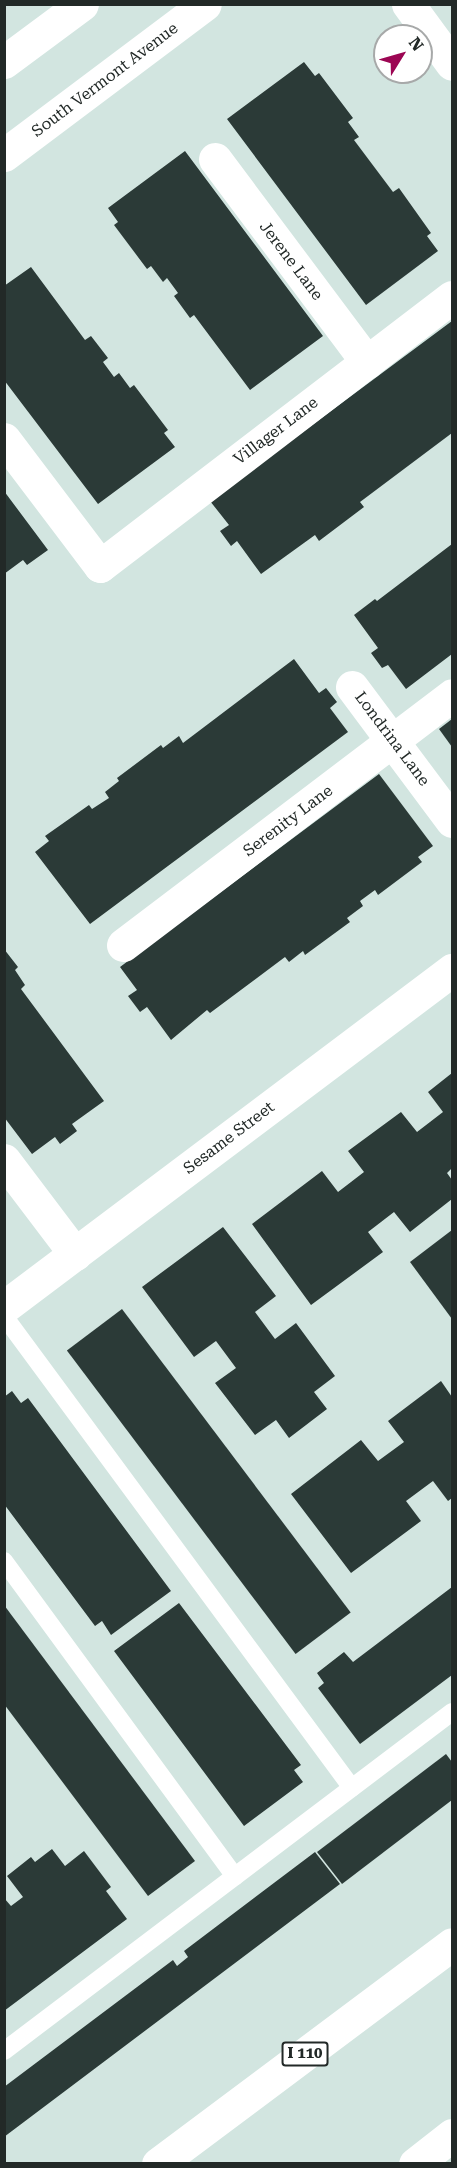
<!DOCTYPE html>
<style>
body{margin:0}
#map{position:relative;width:457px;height:2168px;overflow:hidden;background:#d2e5e0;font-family:"Roboto Serif",serif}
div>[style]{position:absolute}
.building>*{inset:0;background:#2b3a37;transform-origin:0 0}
.lane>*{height:18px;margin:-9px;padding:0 9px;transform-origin:9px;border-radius:9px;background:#fff}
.street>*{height:33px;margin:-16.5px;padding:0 16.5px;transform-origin:16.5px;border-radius:16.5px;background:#fff}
.primary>*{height:33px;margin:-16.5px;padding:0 16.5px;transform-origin:16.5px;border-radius:16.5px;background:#fff}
.highway>*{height:33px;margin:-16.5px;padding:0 16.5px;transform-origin:16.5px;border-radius:16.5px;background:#fff}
span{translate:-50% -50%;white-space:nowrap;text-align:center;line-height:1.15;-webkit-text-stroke:6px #fff;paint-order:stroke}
.shield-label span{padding:2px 4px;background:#fff;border:2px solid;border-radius:4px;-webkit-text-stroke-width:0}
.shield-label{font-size:15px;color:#222927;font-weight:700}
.street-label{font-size:16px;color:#222927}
.frame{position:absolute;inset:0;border:6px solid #222927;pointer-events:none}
.north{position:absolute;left:373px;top:24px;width:60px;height:60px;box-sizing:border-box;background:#fff;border:2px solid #a7a9a9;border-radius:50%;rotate:53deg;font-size:16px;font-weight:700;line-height:24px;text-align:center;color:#222927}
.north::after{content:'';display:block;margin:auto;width:21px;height:27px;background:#9c0653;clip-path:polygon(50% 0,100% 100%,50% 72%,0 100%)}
</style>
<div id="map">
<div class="building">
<div style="clip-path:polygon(304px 62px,315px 76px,319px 73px,353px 118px,348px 122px,359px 137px,354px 140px,393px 192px,399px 188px,431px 233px,427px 236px,438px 251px,366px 305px,227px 119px)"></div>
<div style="clip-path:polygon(185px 151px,323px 336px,250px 390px,194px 315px,190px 318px,174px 296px,178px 293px,167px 278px,163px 282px,151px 266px,147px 269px,114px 225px,118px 222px,108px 208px)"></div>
<div style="clip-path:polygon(31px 267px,85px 340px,91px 336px,108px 358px,103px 362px,114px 377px,119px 373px,130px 388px,134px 385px,168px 430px,164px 433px,175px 447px,98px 504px,4px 380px,4px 286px)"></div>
<div style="clip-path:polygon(452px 321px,452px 433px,360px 502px,364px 507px,319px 541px,315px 535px,261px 574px,237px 541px,231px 546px,220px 531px,229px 525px,210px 501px)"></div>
<div style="clip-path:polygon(4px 491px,48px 550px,27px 565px,23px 560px,4px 574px)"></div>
<div style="clip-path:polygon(452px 544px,452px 654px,406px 689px,388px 665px,382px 668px,371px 653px,378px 648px,354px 615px,375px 599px,377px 601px)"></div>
<div style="clip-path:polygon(294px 659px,319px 693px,326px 688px,337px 702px,330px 708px,348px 732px,90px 924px,35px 852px,49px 841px,45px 836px,89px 805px,92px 809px,109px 798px,105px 792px,119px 781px,117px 778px,161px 745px,163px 748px,179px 736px,183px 743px)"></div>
<div style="clip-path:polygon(452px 719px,452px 747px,439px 729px)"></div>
<div style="clip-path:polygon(379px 774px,433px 846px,418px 857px,422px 862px,378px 895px,375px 890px,360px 901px,363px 906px,347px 918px,350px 922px,305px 955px,303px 951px,289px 962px,285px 957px,210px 1013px,207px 1010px,171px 1040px,147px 1007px,140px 1012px,128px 996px,137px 990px,120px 967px)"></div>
<div style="clip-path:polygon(4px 949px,18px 967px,15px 970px,25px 985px,21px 989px,104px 1101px,72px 1124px,77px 1131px,60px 1144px,55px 1137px,32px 1154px,4px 1117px)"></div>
<div style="clip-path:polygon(452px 1073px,452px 1168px,447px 1173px,452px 1180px,452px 1199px,410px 1232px,394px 1212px,368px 1232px,383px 1252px,311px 1305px,252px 1224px,322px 1171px,338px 1192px,364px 1172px,348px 1151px,401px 1112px,417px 1132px,443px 1112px,428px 1092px)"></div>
<div style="clip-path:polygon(223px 1227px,276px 1296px,255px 1312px,275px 1339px,296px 1323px,335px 1376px,314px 1392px,327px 1409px,289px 1438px,276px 1420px,255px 1435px,215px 1383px,236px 1368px,216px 1341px,194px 1357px,142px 1287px)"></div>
<div style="clip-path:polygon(452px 1230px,452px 1319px,410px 1262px)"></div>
<div style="left:122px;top:1309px;width:380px;height:69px;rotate:53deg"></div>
<div style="clip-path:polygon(441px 1381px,452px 1397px,452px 1498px,448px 1501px,433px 1481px,406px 1501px,421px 1521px,351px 1573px,291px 1494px,361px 1440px,378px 1461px,404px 1442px,388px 1421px)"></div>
<div style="clip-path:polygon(12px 1391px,21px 1403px,28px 1398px,171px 1591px,111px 1635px,102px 1621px,95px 1626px,4px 1504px,4px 1397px)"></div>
<div style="clip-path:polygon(452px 1587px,452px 1675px,360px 1744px,318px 1688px,324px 1683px,317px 1673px,344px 1652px,353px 1662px)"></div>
<div style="clip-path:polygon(179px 1603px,301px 1765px,294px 1770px,303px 1782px,244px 1826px,114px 1651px)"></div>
<div style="clip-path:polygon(4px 1605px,195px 1861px,148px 1896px,4px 1704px)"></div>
<div style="clip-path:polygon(446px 1754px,452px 1762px,452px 1800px,342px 1884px,317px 1852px)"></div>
<div style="clip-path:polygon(52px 1849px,65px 1866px,84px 1851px,111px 1887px,106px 1891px,127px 1919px,4px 2011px,4px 1898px,11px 1906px,23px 1897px,7px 1876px,31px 1857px,35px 1862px)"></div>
<div style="clip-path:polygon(315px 1852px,340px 1884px,4px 2137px,4px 2087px,173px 1960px,177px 1966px,188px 1957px,184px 1951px)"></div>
</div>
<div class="lane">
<div style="left:4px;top:1316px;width:586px;rotate:53.6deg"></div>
<div style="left:4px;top:1561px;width:391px;rotate:53.8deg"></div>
<div style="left:4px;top:2051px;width:562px;rotate:-37.11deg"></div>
</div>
<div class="street">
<div style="left:408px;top:4px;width:74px;rotate:53.7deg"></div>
<div style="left:215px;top:159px;width:254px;rotate:53.2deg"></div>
<div style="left:4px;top:439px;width:159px;rotate:52.9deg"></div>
<div style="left:100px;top:566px;width:443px;rotate:-37.4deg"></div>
<div style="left:352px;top:687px;width:167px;rotate:53.3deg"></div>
<div style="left:123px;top:945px;width:413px;rotate:-37.2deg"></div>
<div style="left:4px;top:1160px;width:118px;rotate:52.9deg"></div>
<div style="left:4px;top:1307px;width:561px;rotate:-36.95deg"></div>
</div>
<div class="primary">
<div style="left:4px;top:62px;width:97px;rotate:-36.6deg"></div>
<div style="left:4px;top:155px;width:251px;rotate:-36.9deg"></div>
</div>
<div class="highway">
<div style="left:158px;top:2164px;width:367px;rotate:-36.8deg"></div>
<div style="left:415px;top:2164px;width:47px;rotate:-38.1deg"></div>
</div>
<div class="shield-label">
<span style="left:305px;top:2054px">I 110</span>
</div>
<div class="street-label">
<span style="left:105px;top:80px;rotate:-37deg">South Vermont Avenue</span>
<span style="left:291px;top:261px;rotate:53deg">Jerene Lane</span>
<span style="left:276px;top:431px;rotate:-37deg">Villager Lane</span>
<span style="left:392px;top:739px;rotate:53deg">Londrina Lane</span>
<span style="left:288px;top:821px;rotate:-37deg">Serenity Lane</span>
<span style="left:229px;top:1138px;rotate:-37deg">Sesame Street</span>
</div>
<div class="frame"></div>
<div class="north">N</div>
</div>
